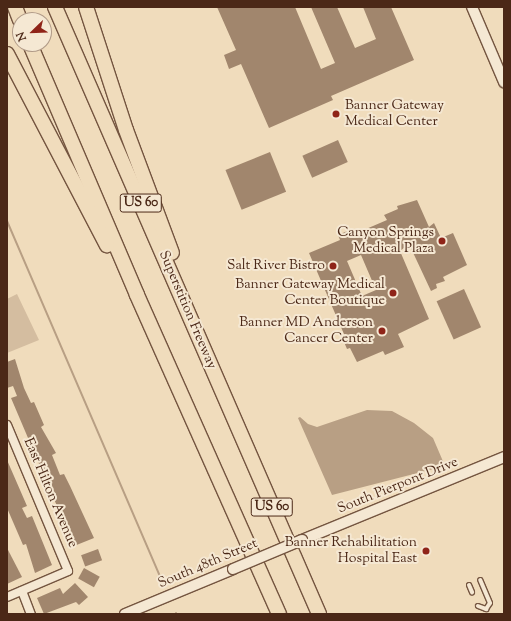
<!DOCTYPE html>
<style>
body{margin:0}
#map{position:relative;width:511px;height:621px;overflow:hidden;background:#f0dcbc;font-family:"Sorts Mill Goudy",serif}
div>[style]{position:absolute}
.green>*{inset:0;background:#d4bda0}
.water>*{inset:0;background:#b89f84}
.stream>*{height:2px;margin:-1px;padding:0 1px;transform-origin:1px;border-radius:1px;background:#b89f84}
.building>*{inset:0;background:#a1866d;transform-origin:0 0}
.roads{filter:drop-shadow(1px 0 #745540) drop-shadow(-1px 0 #745540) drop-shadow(0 1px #745540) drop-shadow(0 -1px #745540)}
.service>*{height:4px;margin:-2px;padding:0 2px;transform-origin:2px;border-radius:2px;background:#f5e8d3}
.minor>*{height:8px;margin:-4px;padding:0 4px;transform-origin:4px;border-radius:4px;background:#f5e8d3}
.tertiary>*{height:10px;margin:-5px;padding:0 5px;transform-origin:5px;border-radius:5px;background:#f5e8d3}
.motorway>*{height:14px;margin:-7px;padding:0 7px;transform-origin:7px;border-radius:7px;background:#f0dcbc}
.bridges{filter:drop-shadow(1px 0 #745540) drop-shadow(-1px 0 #745540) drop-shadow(0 1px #745540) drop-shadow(0 -1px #745540)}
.tertiary-bridge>*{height:10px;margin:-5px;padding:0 5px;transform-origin:5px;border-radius:5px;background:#f5e8d3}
.dots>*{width:11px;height:11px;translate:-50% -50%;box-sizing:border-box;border:2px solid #f5e8d3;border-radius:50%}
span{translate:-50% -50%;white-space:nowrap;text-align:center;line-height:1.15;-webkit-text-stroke:4px #f5e8d3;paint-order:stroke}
.shield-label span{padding:1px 3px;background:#f5e8d3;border:1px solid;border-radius:3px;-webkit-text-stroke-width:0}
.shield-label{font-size:13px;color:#4b2817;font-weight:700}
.poi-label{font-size:14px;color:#4b2817}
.left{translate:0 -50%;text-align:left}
.right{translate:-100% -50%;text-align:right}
.street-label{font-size:14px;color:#4b2817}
.frame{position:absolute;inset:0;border:8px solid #4b2817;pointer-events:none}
.north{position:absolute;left:12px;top:12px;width:40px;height:40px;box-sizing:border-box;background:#f5e8d3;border:1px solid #b19b88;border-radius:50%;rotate:247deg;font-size:11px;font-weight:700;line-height:16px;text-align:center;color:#4b2817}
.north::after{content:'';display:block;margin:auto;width:14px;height:18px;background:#8f2418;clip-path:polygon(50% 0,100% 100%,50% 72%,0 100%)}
</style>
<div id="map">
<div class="green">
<div style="clip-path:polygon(17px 294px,39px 340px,7px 353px,7px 299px)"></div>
</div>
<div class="water">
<div style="clip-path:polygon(367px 410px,392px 411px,414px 423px,433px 438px,445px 466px,332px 495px,298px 418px,300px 417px,308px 424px,317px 427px)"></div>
</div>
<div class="stream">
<div style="left:7px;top:221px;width:389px;rotate:66.7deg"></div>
<div style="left:176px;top:613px;width:1px;rotate:90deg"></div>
</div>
<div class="building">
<div style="clip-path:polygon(217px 7px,295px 7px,321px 69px,335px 63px,311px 7px,337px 7px,355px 48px,376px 39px,363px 7px,391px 7px,414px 60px,331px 96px,333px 100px,269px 128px,241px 64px,229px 69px,224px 55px,236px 50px)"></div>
<div style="left:338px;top:140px;width:24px;height:39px;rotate:66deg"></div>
<div style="left:270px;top:152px;width:43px;height:48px;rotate:68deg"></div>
<div style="clip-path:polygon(evenodd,417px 200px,429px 227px,434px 223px,441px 238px,453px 233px,467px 265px,443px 277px,445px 281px,436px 284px,437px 288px,431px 291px,409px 244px,400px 251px,429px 319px,398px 334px,404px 347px,385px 355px,383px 351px,357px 362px,350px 348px,347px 349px,344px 342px,347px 341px,309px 253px,340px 240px,338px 235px,350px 230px,352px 235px,387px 220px,384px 215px,398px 209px,397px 206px,417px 200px,361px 255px,376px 290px,362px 296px,347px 261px,361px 255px)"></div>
<div style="left:464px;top:289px;width:42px;height:30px;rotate:66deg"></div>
<div style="clip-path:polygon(15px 359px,24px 388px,31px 403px,34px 402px,44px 425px,41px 427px,56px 453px,52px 455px,60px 475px,64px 474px,70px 486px,94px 538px,74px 546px,11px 398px,17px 396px,13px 386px,7px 388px,7px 362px)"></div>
<div style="clip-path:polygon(7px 460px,27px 506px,22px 508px,27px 518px,32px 516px,52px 565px,35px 573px,26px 544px,23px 545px,7px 508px)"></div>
<div style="clip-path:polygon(7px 548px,22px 577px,7px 584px)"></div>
<div style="left:98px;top:549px;width:12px;height:18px;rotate:70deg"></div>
<div style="left:84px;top:568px;width:18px;height:12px;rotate:29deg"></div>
<div style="clip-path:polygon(75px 583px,88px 597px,79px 605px,76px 602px,44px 614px,37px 598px,60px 588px,63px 594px)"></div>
</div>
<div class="roads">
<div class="service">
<div style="left:469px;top:585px;width:8px;rotate:67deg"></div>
<div style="left:478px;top:606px;width:9px;rotate:21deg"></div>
<div style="left:486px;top:609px;width:7px;rotate:-56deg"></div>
<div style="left:490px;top:603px;width:25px;rotate:-113deg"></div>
</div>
<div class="minor">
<div style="left:7px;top:425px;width:158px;rotate:67.3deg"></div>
<div style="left:68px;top:571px;width:66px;rotate:156.9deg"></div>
<div style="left:22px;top:591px;width:25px;rotate:69deg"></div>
</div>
<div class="tertiary">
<div style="left:472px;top:7px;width:82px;rotate:66.9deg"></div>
<div style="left:302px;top:540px;width:218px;rotate:-22.3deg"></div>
<div style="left:125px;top:614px;width:117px;rotate:-22.6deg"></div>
</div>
<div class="motorway">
<div style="left:15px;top:7px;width:14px;rotate:69deg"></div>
<div style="left:55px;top:7px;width:662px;rotate:66.49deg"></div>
<div style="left:86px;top:7px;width:129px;rotate:72deg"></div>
<div style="left:126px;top:130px;width:131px;rotate:69.5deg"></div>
<div style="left:30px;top:44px;width:273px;rotate:66.9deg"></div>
<div style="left:137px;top:295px;width:349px;rotate:66deg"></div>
<div style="left:7px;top:54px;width:216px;rotate:62.4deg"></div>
</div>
</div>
<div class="bridges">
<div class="tertiary-bridge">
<div style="left:233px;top:569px;width:75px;rotate:-22.8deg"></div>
</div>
</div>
<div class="dots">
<div style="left:336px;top:114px;background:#8f2418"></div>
<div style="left:442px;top:241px;background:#8f2418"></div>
<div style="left:333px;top:266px;background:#8f2418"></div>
<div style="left:393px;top:293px;background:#8f2418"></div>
<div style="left:382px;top:331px;background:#8f2418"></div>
<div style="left:426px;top:551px;background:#8f2418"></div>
</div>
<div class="shield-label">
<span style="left:141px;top:203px">US 60</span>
<span style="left:272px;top:507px">US 60</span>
</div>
<div class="poi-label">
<span class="left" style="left:345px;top:114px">Banner Gateway<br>Medical Center</span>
<span class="right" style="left:434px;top:241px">Canyon Springs<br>Medical Plaza</span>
<span class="right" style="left:325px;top:266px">Salt River Bistro</span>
<span class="right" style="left:385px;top:293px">Banner Gateway Medical<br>Center Boutique</span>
<span class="right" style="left:373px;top:331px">Banner MD Anderson<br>Cancer Center</span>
<span class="right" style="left:417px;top:551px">Banner Rehabilitation<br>Hospital East</span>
</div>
<div class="street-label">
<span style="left:187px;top:310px;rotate:67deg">Superstition Freeway</span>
<span style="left:398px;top:486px;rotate:-22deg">South Pierpont Drive</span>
<span style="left:50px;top:493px;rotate:67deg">East Hilton Avenue</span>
<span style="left:208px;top:564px;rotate:-23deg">South 48th Street</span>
</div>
<div class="frame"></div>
<div class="north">N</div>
</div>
